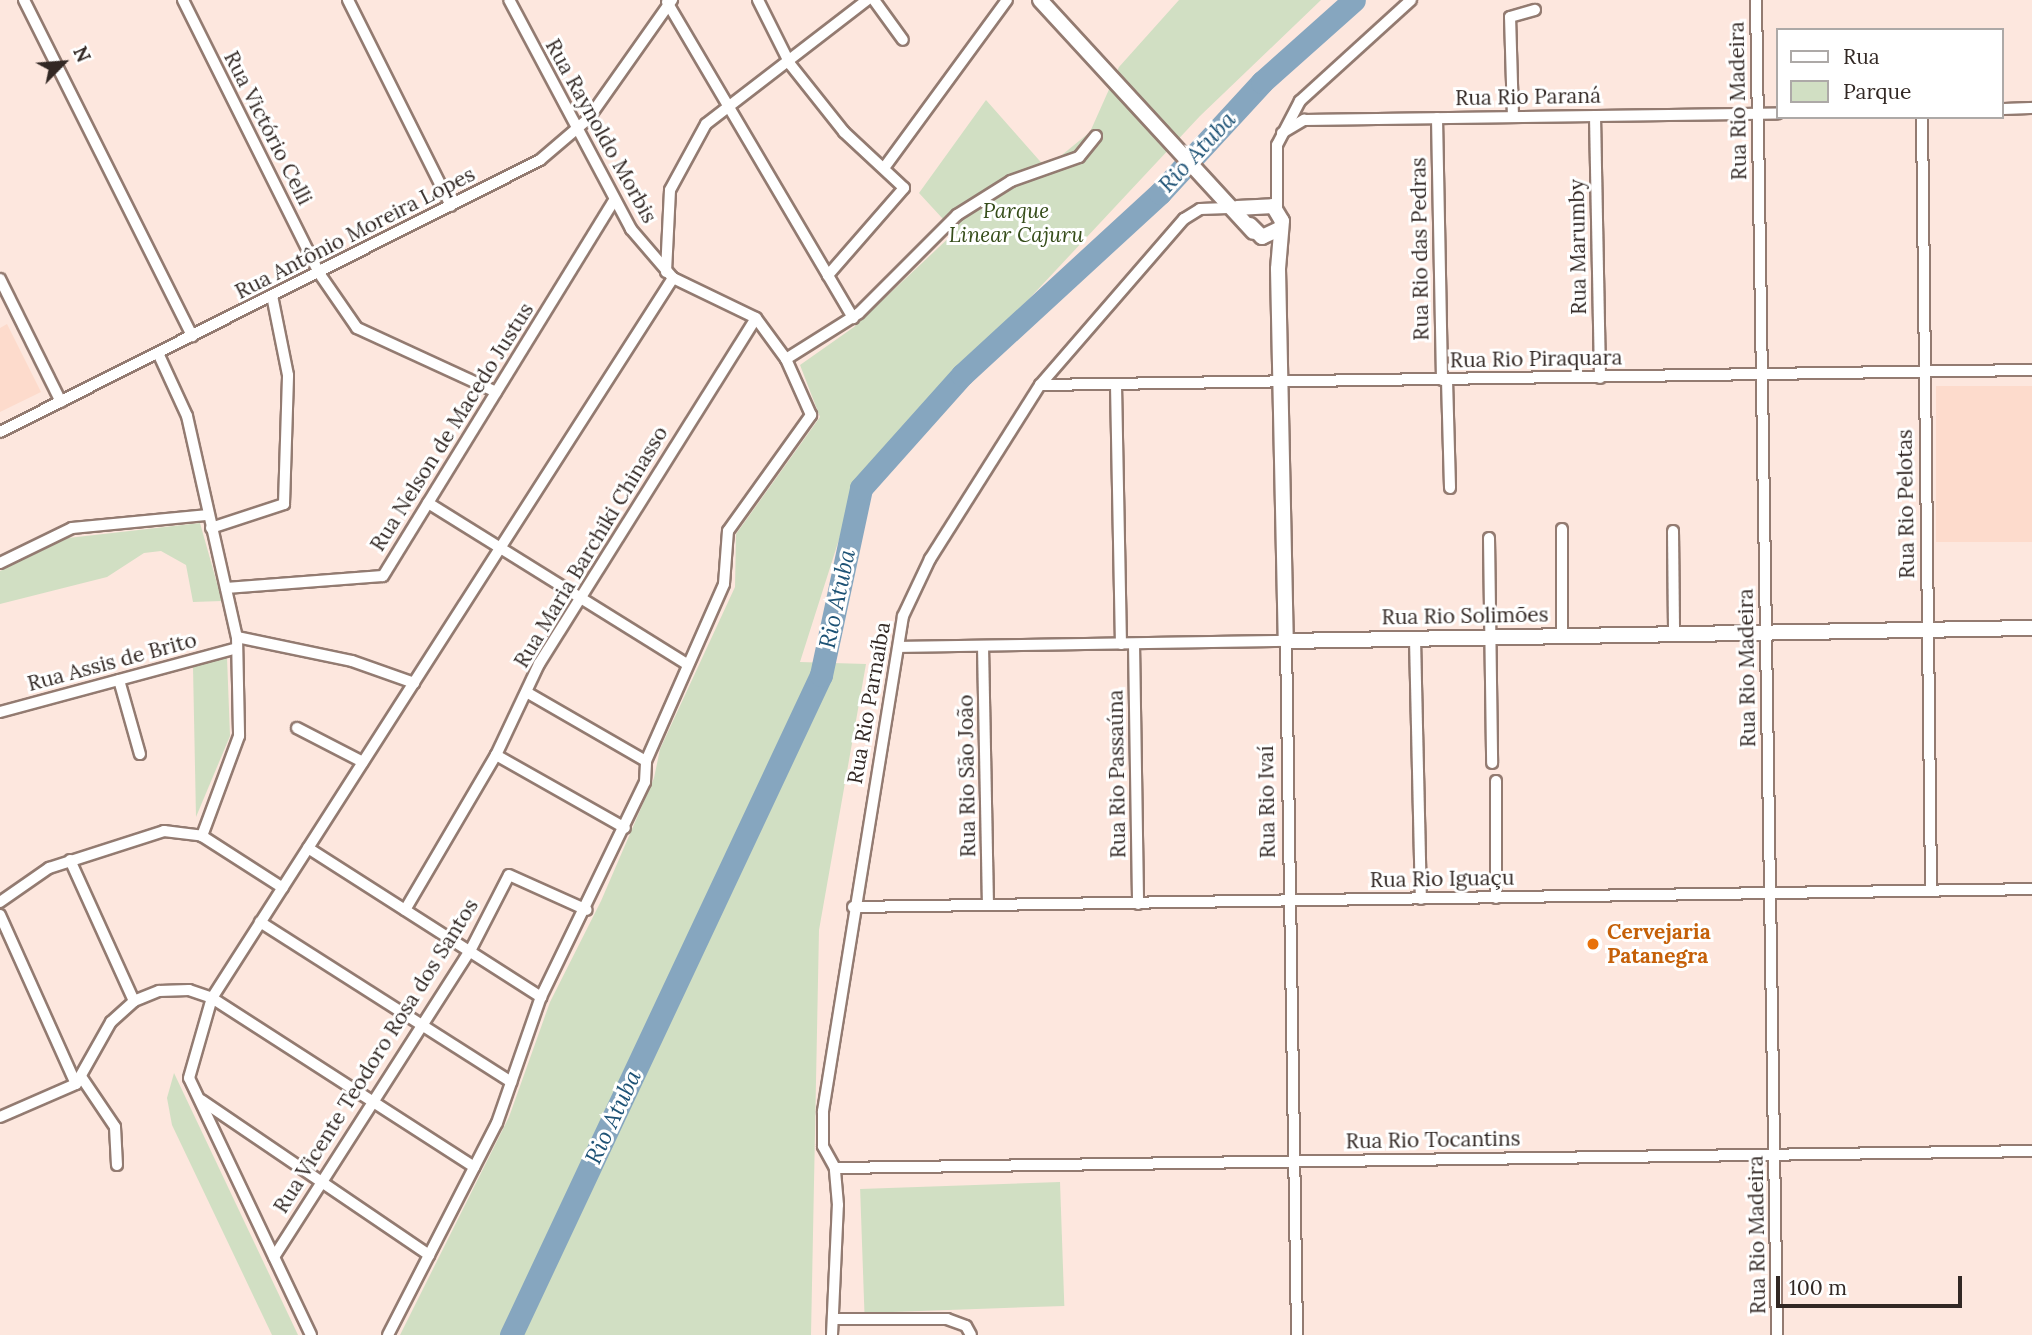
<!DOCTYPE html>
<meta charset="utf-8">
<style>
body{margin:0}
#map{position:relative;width:2032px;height:1335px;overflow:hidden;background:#fde7de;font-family:Lora,serif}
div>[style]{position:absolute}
.built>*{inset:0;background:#fddbcc;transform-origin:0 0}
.green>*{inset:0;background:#d1dfc3;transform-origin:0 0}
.river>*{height:23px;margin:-11.5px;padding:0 11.5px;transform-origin:11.5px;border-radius:11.5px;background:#86a6bf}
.roads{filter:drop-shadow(2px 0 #937b71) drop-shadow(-2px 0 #937b71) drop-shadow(0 2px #937b71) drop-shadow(0 -2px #937b71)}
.street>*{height:10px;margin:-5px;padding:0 5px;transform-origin:5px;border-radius:5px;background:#fff}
.secondary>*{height:14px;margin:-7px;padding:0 7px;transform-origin:7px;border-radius:7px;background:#fff}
.dots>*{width:19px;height:19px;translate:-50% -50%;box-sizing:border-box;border:4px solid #fff;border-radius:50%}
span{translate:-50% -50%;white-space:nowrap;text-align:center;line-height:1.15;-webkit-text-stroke:6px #fff;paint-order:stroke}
.street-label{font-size:21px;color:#322824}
.park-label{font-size:21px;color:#364d1a;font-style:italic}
.food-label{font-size:21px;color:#c56008;font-weight:700}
.left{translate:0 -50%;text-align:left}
.water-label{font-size:23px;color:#1d5275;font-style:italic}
.legend{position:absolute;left:1776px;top:28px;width:228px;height:91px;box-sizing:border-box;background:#fff;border:2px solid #ada9a7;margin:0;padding:9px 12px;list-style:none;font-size:21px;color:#322824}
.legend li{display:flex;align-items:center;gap:14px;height:35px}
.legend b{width:35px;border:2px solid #ada9a7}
.north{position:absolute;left:28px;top:28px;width:70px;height:70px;-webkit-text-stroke:5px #fff;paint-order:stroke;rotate:65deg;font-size:19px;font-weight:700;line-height:28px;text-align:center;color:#322824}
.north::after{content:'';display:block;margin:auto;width:24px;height:32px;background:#322824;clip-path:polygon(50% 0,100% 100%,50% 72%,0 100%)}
.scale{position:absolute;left:1776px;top:1276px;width:186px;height:32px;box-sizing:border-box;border:4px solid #322824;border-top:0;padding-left:9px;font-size:21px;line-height:24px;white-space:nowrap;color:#322824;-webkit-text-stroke:5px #fff;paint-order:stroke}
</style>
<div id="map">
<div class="built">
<div style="clip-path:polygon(7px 324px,41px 392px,0 412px,0 328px)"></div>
<div style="left:2032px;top:386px;width:156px;height:96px;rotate:90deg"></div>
</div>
<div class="green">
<div style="clip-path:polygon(1179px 0,1321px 0,1200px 116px,857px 483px,800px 662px,866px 664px,819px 930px,811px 1335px,400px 1335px,509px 1117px,550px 1002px,601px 901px,654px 778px,660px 749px,735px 587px,736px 534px,820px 417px,800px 365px,854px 327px,955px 232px,919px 193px,986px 100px,1046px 168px,1090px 132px,1119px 67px)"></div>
<div style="clip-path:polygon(200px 523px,222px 601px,193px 602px,186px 565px,161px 551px,144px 553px,107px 577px,0 604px,0 571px,68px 538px)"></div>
<div style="clip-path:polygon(227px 657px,230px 736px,196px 817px,193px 667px)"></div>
<div style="clip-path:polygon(174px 1073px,298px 1335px,272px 1335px,172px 1125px,167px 1098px)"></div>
<div style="left:1060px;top:1182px;width:124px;height:200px;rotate:88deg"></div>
</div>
<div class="river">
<div style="left:511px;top:1335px;width:729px;rotate:-64.84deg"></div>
<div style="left:821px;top:675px;width:191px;rotate:-77.9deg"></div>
<div style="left:861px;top:488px;width:152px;rotate:-48.2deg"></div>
<div style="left:962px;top:375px;width:269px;rotate:-42.6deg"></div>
<div style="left:1160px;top:193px;width:151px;rotate:-47.4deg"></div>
<div style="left:1262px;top:82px;width:123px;rotate:-41.7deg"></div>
</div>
<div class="roads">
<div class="street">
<div style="left:24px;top:0;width:376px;rotate:63.4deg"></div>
<div style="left:183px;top:0;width:305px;rotate:63.5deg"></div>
<div style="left:319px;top:273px;width:67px;rotate:55.4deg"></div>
<div style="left:357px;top:328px;width:153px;rotate:24.7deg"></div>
<div style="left:348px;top:0;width:230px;rotate:63.4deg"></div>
<div style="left:758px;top:0;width:72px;rotate:63.4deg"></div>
<div style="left:790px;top:64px;width:87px;rotate:51.5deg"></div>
<div style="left:844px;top:132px;width:82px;rotate:43deg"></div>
<div style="left:904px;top:188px;width:116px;rotate:131.1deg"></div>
<div style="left:874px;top:0;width:49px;rotate:54.1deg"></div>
<div style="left:1756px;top:0;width:1335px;rotate:89.1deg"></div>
<div style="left:667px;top:2px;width:367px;rotate:59.5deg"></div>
<div style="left:2002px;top:109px;width:30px;rotate:-2deg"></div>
<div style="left:1595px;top:116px;width:262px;rotate:88.9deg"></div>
<div style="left:1513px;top:117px;width:100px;rotate:-91.7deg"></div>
<div style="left:1510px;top:17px;width:26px;rotate:-16deg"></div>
<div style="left:1922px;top:117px;width:774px;rotate:89.33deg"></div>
<div style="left:1437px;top:118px;width:262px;rotate:88.9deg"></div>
<div style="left:1282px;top:133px;width:26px;rotate:-31deg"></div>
<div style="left:1304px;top:120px;width:474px;rotate:-0.8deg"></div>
<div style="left:884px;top:168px;width:208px;rotate:-53.8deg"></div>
<div style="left:1277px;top:209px;width:64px;rotate:-90deg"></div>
<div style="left:1277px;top:145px;width:50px;rotate:-62.4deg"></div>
<div style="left:1300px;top:101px;width:150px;rotate:-42.3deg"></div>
<div style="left:666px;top:272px;width:82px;rotate:-87.2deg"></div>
<div style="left:670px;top:190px;width:75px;rotate:-61.4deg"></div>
<div style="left:706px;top:124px;width:203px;rotate:-37.6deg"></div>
<div style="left:0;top:279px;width:137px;rotate:63.6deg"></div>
<div style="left:158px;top:353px;width:69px;rotate:65.3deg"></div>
<div style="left:187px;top:416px;width:227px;rotate:77.3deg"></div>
<div style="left:237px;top:637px;width:99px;rotate:88.8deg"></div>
<div style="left:239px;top:736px;width:107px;rotate:110.3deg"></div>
<div style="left:786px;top:359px;width:86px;rotate:-32.2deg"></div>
<div style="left:859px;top:313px;width:139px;rotate:-45deg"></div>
<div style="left:957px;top:215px;width:64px;rotate:-32.2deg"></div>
<div style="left:1011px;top:181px;width:72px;rotate:-19.4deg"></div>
<div style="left:1079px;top:157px;width:27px;rotate:-51deg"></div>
<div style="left:1447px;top:380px;width:108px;rotate:88.4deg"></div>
<div style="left:1040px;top:385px;width:992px;rotate:-0.87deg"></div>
<div style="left:1116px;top:385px;width:259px;rotate:88.9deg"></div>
<div style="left:0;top:432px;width:605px;rotate:-26.73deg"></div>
<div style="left:540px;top:160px;width:63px;rotate:-40.5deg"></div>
<div style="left:588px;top:119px;width:146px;rotate:-54.8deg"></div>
<div style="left:428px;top:503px;width:306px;rotate:31.9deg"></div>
<div style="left:211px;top:528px;width:77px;rotate:-18.2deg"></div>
<div style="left:284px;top:504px;width:129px;rotate:-88.2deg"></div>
<div style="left:288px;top:375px;width:81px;rotate:-101.4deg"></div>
<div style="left:1673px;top:531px;width:103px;rotate:89.4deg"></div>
<div style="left:1489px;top:538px;width:225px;rotate:89.2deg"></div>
<div style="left:0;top:563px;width:80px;rotate:-25.9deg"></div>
<div style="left:72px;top:528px;width:137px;rotate:-5.5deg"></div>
<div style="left:226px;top:588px;width:157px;rotate:-4.4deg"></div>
<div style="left:383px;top:576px;width:440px;rotate:-58.4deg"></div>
<div style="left:1562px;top:635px;width:106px;rotate:-90deg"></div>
<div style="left:237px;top:637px;width:117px;rotate:11.8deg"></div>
<div style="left:352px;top:661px;width:66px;rotate:19.5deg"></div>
<div style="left:1415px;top:639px;width:260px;rotate:88.7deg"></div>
<div style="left:1134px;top:644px;width:260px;rotate:89.1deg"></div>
<div style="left:983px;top:646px;width:259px;rotate:88.9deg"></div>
<div style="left:900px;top:647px;width:386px;rotate:-0.9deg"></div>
<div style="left:1286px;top:641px;width:694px;rotate:89.09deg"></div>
<div style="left:119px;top:680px;width:77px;rotate:74.2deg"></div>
<div style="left:528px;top:693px;width:136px;rotate:30deg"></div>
<div style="left:0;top:712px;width:242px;rotate:-15.1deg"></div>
<div style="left:297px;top:728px;width:74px;rotate:27.3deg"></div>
<div style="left:496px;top:755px;width:148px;rotate:29.5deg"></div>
<div style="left:308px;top:848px;width:277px;rotate:32.6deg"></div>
<div style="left:70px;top:860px;width:155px;rotate:65.6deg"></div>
<div style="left:1496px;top:898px;width:117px;rotate:-90deg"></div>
<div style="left:0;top:902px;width:60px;rotate:-34.8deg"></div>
<div style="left:49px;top:868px;width:121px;rotate:-17.8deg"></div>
<div style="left:164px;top:831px;width:38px;rotate:7deg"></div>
<div style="left:202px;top:836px;width:96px;rotate:32.7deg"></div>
<div style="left:853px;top:907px;width:1179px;rotate:-0.87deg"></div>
<div style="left:405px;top:910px;width:180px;rotate:-59.6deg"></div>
<div style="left:496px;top:755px;width:101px;rotate:-64.7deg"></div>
<div style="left:539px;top:664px;width:408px;rotate:-57.9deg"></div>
<div style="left:0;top:915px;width:185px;rotate:65.8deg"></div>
<div style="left:260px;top:922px;width:298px;rotate:32.5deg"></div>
<div style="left:82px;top:1078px;width:59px;rotate:56deg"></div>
<div style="left:115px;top:1127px;width:38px;rotate:87deg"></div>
<div style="left:201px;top:1100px;width:276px;rotate:34.2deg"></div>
<div style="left:0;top:1117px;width:83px;rotate:-23.5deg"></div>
<div style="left:76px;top:1084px;width:71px;rotate:-60.6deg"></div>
<div style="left:111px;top:1022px;width:31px;rotate:-42deg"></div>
<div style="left:134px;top:1001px;width:27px;rotate:-22deg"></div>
<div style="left:159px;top:991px;width:30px;rotate:-2deg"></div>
<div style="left:189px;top:990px;width:24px;rotate:19deg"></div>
<div style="left:212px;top:998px;width:312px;rotate:32.8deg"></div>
<div style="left:835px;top:1168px;width:1197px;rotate:-0.81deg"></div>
<div style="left:274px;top:1257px;width:363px;rotate:-57.4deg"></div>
<div style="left:470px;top:951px;width:85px;rotate:-62.8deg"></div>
<div style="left:509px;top:875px;width:85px;rotate:24.2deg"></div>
<div style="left:833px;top:1319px;width:114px"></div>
<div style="left:947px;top:1319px;width:20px;rotate:20deg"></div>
<div style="left:966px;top:1326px;width:10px;rotate:61deg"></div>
<div style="left:311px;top:1335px;width:284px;rotate:-115.4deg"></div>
<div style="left:189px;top:1078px;width:83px;rotate:-74deg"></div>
<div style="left:212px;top:998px;width:855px;rotate:-57.37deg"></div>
<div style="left:388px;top:1335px;width:238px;rotate:-62.8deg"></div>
<div style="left:497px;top:1123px;width:133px;rotate:-70.8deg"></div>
<div style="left:541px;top:997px;width:239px;rotate:-64.2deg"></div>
<div style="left:645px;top:782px;width:21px;rotate:-87deg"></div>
<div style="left:646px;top:761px;width:193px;rotate:-66.2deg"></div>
<div style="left:724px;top:584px;width:53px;rotate:-85.7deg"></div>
<div style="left:728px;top:531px;width:143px;rotate:-54.4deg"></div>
<div style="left:811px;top:415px;width:61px;rotate:-114.1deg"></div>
<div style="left:786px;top:359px;width:51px;rotate:-126.2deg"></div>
<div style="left:756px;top:318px;width:92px;rotate:-154.3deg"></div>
<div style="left:673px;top:278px;width:65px;rotate:-130.6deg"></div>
<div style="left:631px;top:229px;width:259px;rotate:-118deg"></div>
<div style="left:832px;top:1335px;width:130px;rotate:-87.4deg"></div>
<div style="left:838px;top:1205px;width:37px;rotate:-95deg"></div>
<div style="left:835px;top:1168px;width:25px;rotate:-119deg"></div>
<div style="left:823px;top:1146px;width:35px;rotate:-90deg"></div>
<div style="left:823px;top:1111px;width:501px;rotate:-80.82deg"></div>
<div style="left:903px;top:616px;width:63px;rotate:-64.7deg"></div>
<div style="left:930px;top:559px;width:206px;rotate:-57.7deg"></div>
<div style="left:1040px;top:385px;width:220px;rotate:-49.1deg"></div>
<div style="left:1184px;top:219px;width:19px;rotate:-32deg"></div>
<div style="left:1200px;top:209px;width:35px;rotate:-2deg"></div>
</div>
<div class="secondary">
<div style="left:1040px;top:0;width:315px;rotate:47.4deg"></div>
<div style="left:1237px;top:208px;width:36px;rotate:-3deg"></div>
<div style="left:1273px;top:206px;width:17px;rotate:59deg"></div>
<div style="left:1282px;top:221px;width:48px;rotate:94.8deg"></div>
<div style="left:1278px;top:269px;width:372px;rotate:88.8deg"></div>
<div style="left:1286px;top:641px;width:746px;rotate:-1deg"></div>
<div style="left:1250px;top:225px;width:17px;rotate:45deg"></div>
<div style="left:1262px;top:237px;width:21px;rotate:-25deg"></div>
</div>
</div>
<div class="dots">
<div style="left:1593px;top:944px;background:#e8710a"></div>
</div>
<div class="street-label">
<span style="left:1528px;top:97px;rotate:-1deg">Rua Rio Paraná</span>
<span style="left:1738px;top:101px;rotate:-91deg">Rua Rio Madeira</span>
<span style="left:268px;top:128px;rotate:63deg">Rua Victório Celli</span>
<span style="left:601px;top:131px;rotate:61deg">Rua Raynoldo Morbis</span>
<span style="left:355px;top:233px;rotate:-27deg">Rua Antônio Moreira Lopes</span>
<span style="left:1578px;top:247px;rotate:-91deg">Rua Marumby</span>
<span style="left:1420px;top:249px;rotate:-91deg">Rua Rio das Pedras</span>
<span style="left:1536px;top:359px;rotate:-1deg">Rua Rio Piraquara</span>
<span style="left:452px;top:427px;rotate:-58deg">Rua Nelson de Macedo Justus</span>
<span style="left:1906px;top:504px;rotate:-91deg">Rua Rio Pelotas</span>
<span style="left:591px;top:547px;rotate:-59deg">Rua Maria Barchiki Chinasso</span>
<span style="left:1465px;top:616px;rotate:-1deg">Rua Rio Solimões</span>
<span style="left:112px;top:662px;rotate:-15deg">Rua Assis de Brito</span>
<span style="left:1747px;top:668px;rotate:-91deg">Rua Rio Madeira</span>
<span style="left:869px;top:703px;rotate:-80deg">Rua Rio Parnaíba</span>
<span style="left:1117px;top:774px;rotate:-91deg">Rua Rio Passaúna</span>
<span style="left:967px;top:776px;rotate:-91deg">Rua Rio São João</span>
<span style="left:1267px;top:802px;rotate:-91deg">Rua Rio Ivaí</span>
<span style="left:1442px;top:879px;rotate:-1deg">Rua Rio Iguaçu</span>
<span style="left:376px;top:1056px;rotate:-58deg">Rua Vicente Teodoro Rosa dos Santos</span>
<span style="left:1433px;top:1140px;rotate:-1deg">Rua Rio Tocantins</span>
<span style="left:1757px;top:1235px;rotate:-91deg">Rua Rio Madeira</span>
</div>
<div class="park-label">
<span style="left:1016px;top:223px">Parque<br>Linear Cajuru</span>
</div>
<div class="food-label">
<span class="left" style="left:1607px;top:944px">Cervejaria<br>Patanegra</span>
</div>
<div class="water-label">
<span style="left:1197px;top:152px;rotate:-47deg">Rio Atuba</span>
<span style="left:837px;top:599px;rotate:-78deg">Rio Atuba</span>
<span style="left:613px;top:1117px;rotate:-65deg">Rio Atuba</span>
</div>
<ul class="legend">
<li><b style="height:9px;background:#fff"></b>Rua</li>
<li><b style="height:19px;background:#d1dfc3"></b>Parque</li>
</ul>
<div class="north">N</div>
<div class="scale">100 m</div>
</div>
